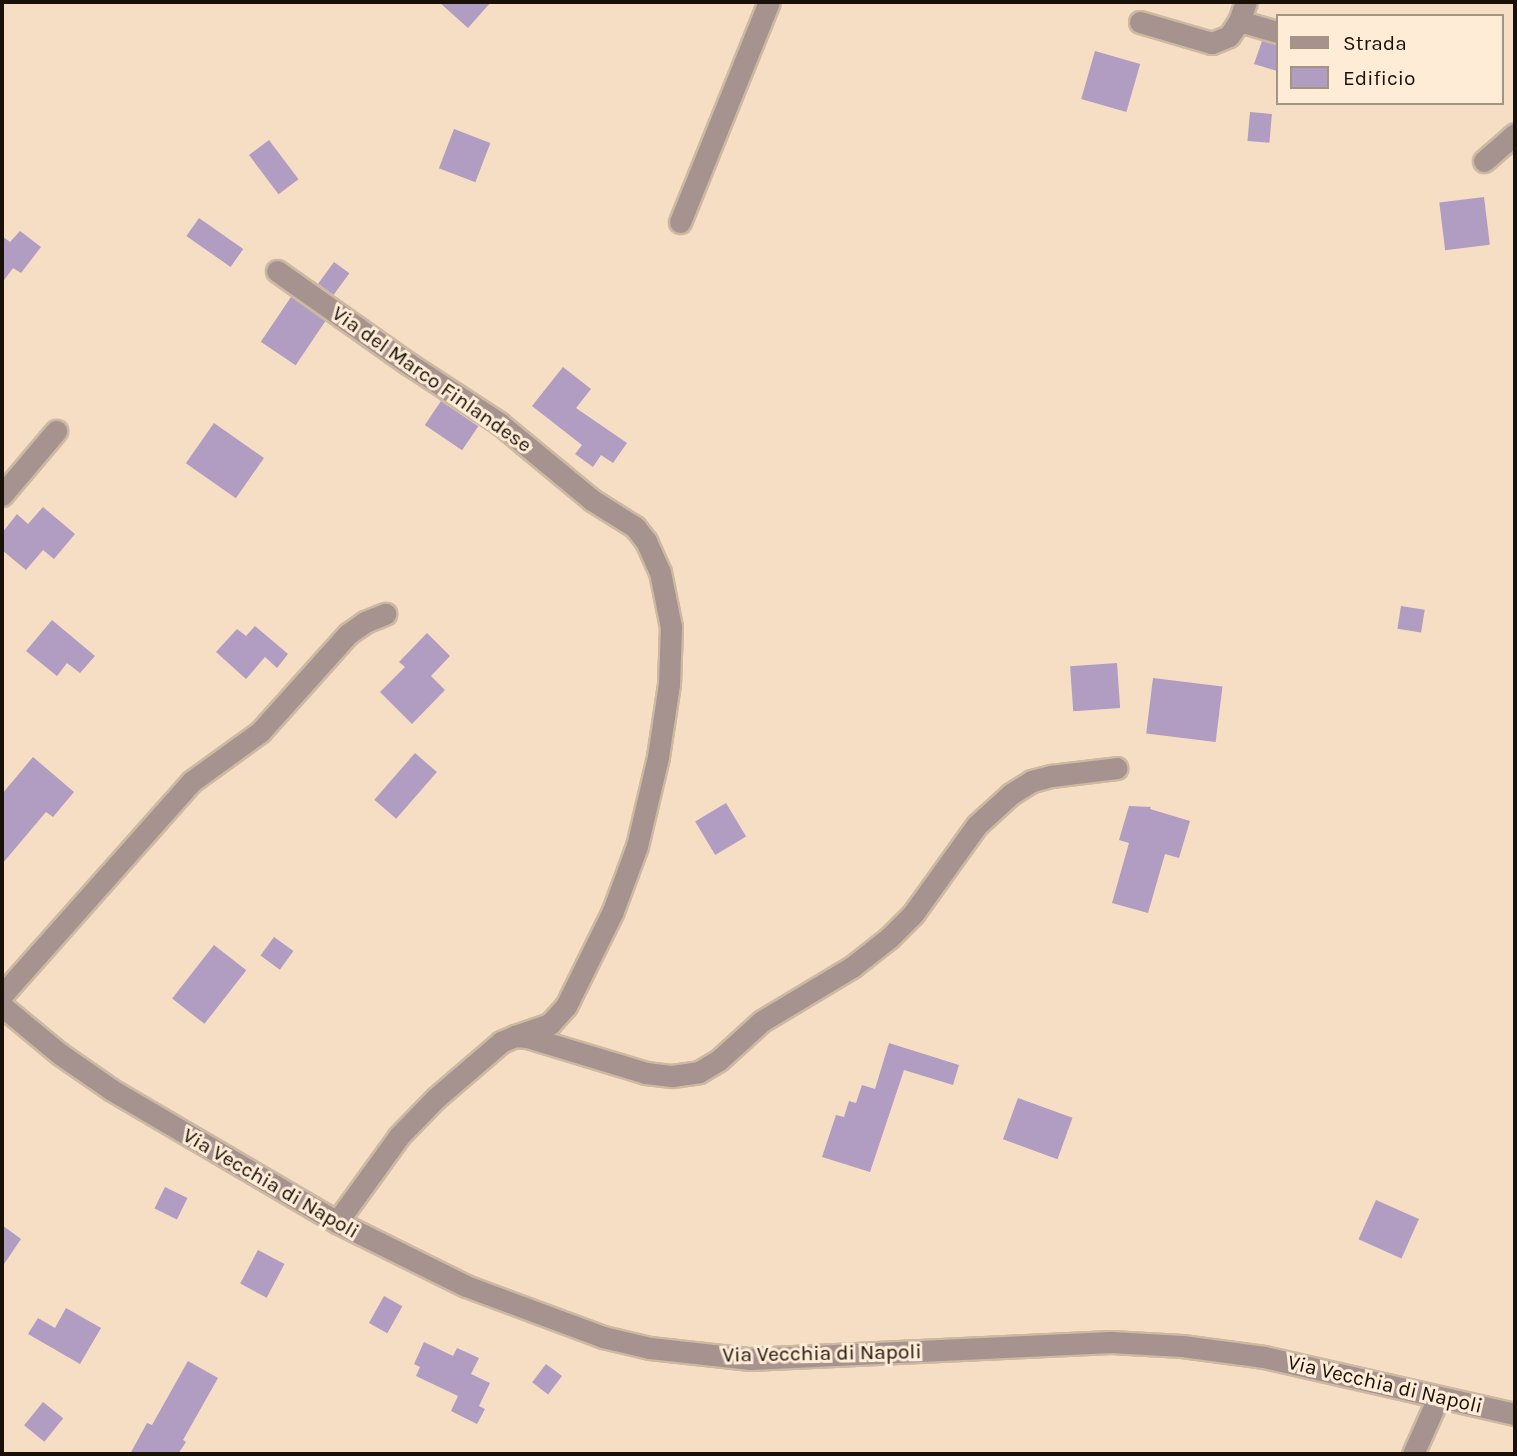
<!DOCTYPE html>
<style>
body{margin:0}
#map{position:relative;width:1517px;height:1456px;overflow:hidden;background:#f5dec4;font-family:Karla,sans-serif}
div>[style]{position:absolute}
.building>*{inset:0;background:#b09dc1;transform-origin:0 0}
.roads{filter:drop-shadow(2px 0 #cdb9a2) drop-shadow(-2px 0 #cdb9a2) drop-shadow(0 2px #cdb9a2) drop-shadow(0 -2px #cdb9a2)}
.minor>*{height:21px;margin:-10.5px;padding:0 10.5px;transform-origin:10.5px;border-radius:10.5px;background:#a6928e}
span{translate:-50% -50%;white-space:nowrap;text-align:center;line-height:1.15;-webkit-text-stroke:6px #ffecd7;paint-order:stroke}
.street-label{font-size:21px;color:#191108}
.frame{position:absolute;inset:0;border:4px solid #191108;pointer-events:none}
.legend{position:absolute;left:1276px;top:14px;width:228px;height:91px;box-sizing:border-box;background:#ffecd7;border:2px solid #a39484;margin:0;padding:9px 12px;list-style:none;font-size:21px;color:#191108}
.legend li{display:flex;align-items:center;gap:14px;height:35px}
.legend b{width:35px;border:2px solid #a39484}
</style>
<div id="map">
<div class="building">
<div style="clip-path:polygon(439px 2px,491px 2px,468px 28px)"></div>
<div style="clip-path:polygon(1262px 41px,1277px 45px,1277px 71px,1254px 64px)"></div>
<div style="left:1095px;top:51px;width:47px;height:50px;rotate:16deg"></div>
<div style="left:1250px;top:112px;width:22px;height:29px;rotate:5deg"></div>
<div style="left:454px;top:129px;width:39px;height:42px;rotate:21deg"></div>
<div style="left:269px;top:140px;width:49px;height:25px;rotate:53deg"></div>
<div style="left:1484px;top:197px;width:48px;height:45px;rotate:83deg"></div>
<div style="left:199px;top:218px;width:54px;height:22px;rotate:35deg"></div>
<div style="clip-path:polygon(20px 231px,41px 247px,21px 273px,13px 268px,2px 283px,2px 236px,10px 242px)"></div>
<div style="left:334px;top:262px;width:19px;height:27px;rotate:36deg"></div>
<div style="left:291px;top:297px;width:42px;height:54px;rotate:34deg"></div>
<div style="clip-path:polygon(563px 367px,591px 389px,576px 408px,627px 443px,613px 463px,601px 455px,593px 467px,575px 454px,582px 445px,532px 406px)"></div>
<div style="left:441px;top:401px;width:45px;height:29px;rotate:34deg"></div>
<div style="left:214px;top:423px;width:61px;height:49px;rotate:35deg"></div>
<div style="clip-path:polygon(43px 507px,75px 534px,54px 559px,43px 550px,26px 570px,2px 550px,2px 533px,17px 514px,28px 524px)"></div>
<div style="left:1401px;top:606px;width:24px;height:23px;rotate:9deg"></div>
<div style="clip-path:polygon(52px 620px,95px 656px,80px 673px,67px 663px,57px 676px,26px 651px)"></div>
<div style="clip-path:polygon(255px 626px,288px 654px,277px 668px,265px 657px,246px 679px,216px 652px,237px 629px,246px 636px)"></div>
<div style="clip-path:polygon(427px 633px,450px 656px,431px 676px,445px 690px,412px 724px,380px 692px,405px 667px,399px 662px)"></div>
<div style="left:1117px;top:663px;width:45px;height:47px;rotate:86deg"></div>
<div style="left:1153px;top:678px;width:70px;height:56px;rotate:7deg"></div>
<div style="left:415px;top:753px;width:29px;height:62px;rotate:41deg"></div>
<div style="clip-path:polygon(33px 757px,74px 792px,53px 817px,46px 812px,2px 864px,2px 794px)"></div>
<div style="left:726px;top:803px;width:39px;height:36px;rotate:59deg"></div>
<div style="clip-path:polygon(1129px 806px,1151px 807px,1150px 809px,1190px 821px,1179px 858px,1165px 854px,1148px 913px,1112px 903px,1129px 843px,1119px 840px)"></div>
<div style="left:274px;top:937px;width:24px;height:23px;rotate:36deg"></div>
<div style="left:214px;top:945px;width:41px;height:68px;rotate:38deg"></div>
<div style="clip-path:polygon(889px 1043px,959px 1065px,953px 1085px,904px 1070px,870px 1172px,822px 1157px,836px 1115px,844px 1117px,849px 1101px,856px 1103px,862px 1085px,875px 1089px)"></div>
<div style="left:1018px;top:1098px;width:58px;height:44px;rotate:20deg"></div>
<div style="left:165px;top:1187px;width:25px;height:24px;rotate:26deg"></div>
<div style="left:1376px;top:1200px;width:47px;height:43px;rotate:24deg"></div>
<div style="clip-path:polygon(2px 1225px,21px 1239px,2px 1267px)"></div>
<div style="left:258px;top:1250px;width:30px;height:38px;rotate:28deg"></div>
<div style="left:384px;top:1296px;width:21px;height:31px;rotate:29deg"></div>
<div style="clip-path:polygon(66px 1308px,101px 1328px,80px 1364px,28px 1334px,38px 1318px,55px 1328px)"></div>
<div style="clip-path:polygon(424px 1342px,453px 1356px,457px 1348px,479px 1358px,471px 1374px,490px 1383px,479px 1406px,485px 1409px,477px 1424px,451px 1411px,458px 1396px,416px 1376px,420px 1367px,414px 1364px)"></div>
<div style="clip-path:polygon(188px 1361px,218px 1378px,183px 1440px,186px 1442px,178px 1454px,130px 1454px,147px 1423px,152px 1425px)"></div>
<div style="left:546px;top:1364px;width:20px;height:23px;rotate:37deg"></div>
<div style="left:43px;top:1402px;width:26px;height:30px;rotate:39deg"></div>
</div>
<div class="roads">
<div class="minor">
<div style="left:1239px;top:21px;width:20px;rotate:-70deg"></div>
<div style="left:1140px;top:22px;width:75px;rotate:16.3deg"></div>
<div style="left:1212px;top:43px;width:18px;rotate:-22deg"></div>
<div style="left:1229px;top:36px;width:18px;rotate:-56deg"></div>
<div style="left:1239px;top:21px;width:40px;rotate:16deg"></div>
<div style="left:1484px;top:161px;width:41px;rotate:-41.1deg"></div>
<div style="left:680px;top:222px;width:237px;rotate:-68deg"></div>
<div style="left:277px;top:271px;width:161px;rotate:35.2deg"></div>
<div style="left:409px;top:364px;width:108px;rotate:33.2deg"></div>
<div style="left:499px;top:423px;width:121px;rotate:39.6deg"></div>
<div style="left:592px;top:500px;width:51px;rotate:32.1deg"></div>
<div style="left:635px;top:527px;width:18px;rotate:52deg"></div>
<div style="left:646px;top:541px;width:34px;rotate:66deg"></div>
<div style="left:660px;top:572px;width:56px;rotate:78.7deg"></div>
<div style="left:671px;top:627px;width:57px;rotate:92deg"></div>
<div style="left:669px;top:684px;width:74px;rotate:98.6deg"></div>
<div style="left:658px;top:757px;width:91px;rotate:103.3deg"></div>
<div style="left:637px;top:846px;width:69px;rotate:110.3deg"></div>
<div style="left:613px;top:911px;width:106px;rotate:116.3deg"></div>
<div style="left:566px;top:1006px;width:24px;rotate:132deg"></div>
<div style="left:550px;top:1024px;width:37px;rotate:161deg"></div>
<div style="left:2px;top:495px;width:84px;rotate:-49.8deg"></div>
<div style="left:2px;top:995px;width:286px;rotate:-48.4deg"></div>
<div style="left:192px;top:781px;width:84px;rotate:-35.8deg"></div>
<div style="left:260px;top:732px;width:132px;rotate:-48.1deg"></div>
<div style="left:348px;top:634px;width:21px;rotate:-35deg"></div>
<div style="left:365px;top:622px;width:22px;rotate:-22deg"></div>
<div style="left:2px;top:1006px;width:75px;rotate:39.6deg"></div>
<div style="left:60px;top:1054px;width:63px;rotate:34.7deg"></div>
<div style="left:112px;top:1090px;width:261px;rotate:30.4deg"></div>
<div style="left:337px;top:1222px;width:144px;rotate:26.4deg"></div>
<div style="left:466px;top:1286px;width:146px;rotate:20.4deg"></div>
<div style="left:603px;top:1337px;width:48px;rotate:13.2deg"></div>
<div style="left:650px;top:1348px;width:101px;rotate:6.3deg"></div>
<div style="left:750px;top:1359px;width:361px;rotate:-2.7deg"></div>
<div style="left:1111px;top:1342px;width:71px;rotate:3.2deg"></div>
<div style="left:1182px;top:1346px;width:83px;rotate:7.6deg"></div>
<div style="left:1264px;top:1357px;width:257px;rotate:12.8deg"></div>
<div style="left:337px;top:1222px;width:106px;rotate:-54.2deg"></div>
<div style="left:399px;top:1136px;width:53px;rotate:-45.8deg"></div>
<div style="left:436px;top:1098px;width:86px;rotate:-40.7deg"></div>
<div style="left:501px;top:1042px;width:15px;rotate:-23deg"></div>
<div style="left:515px;top:1036px;width:12px;rotate:5deg"></div>
<div style="left:527px;top:1037px;width:124px;rotate:16.8deg"></div>
<div style="left:646px;top:1073px;width:26px;rotate:7deg"></div>
<div style="left:672px;top:1076px;width:27px;rotate:-8deg"></div>
<div style="left:699px;top:1072px;width:23px;rotate:-31deg"></div>
<div style="left:719px;top:1060px;width:58px;rotate:-42.2deg"></div>
<div style="left:762px;top:1021px;width:105px;rotate:-31deg"></div>
<div style="left:852px;top:967px;width:47px;rotate:-38.1deg"></div>
<div style="left:889px;top:938px;width:34px;rotate:-45deg"></div>
<div style="left:913px;top:914px;width:110px;rotate:-54.3deg"></div>
<div style="left:977px;top:825px;width:46px;rotate:-42.4deg"></div>
<div style="left:1011px;top:794px;width:25px;rotate:-32deg"></div>
<div style="left:1032px;top:781px;width:20px;rotate:-15deg"></div>
<div style="left:1051px;top:776px;width:66px;rotate:-6.9deg"></div>
<div style="left:1413px;top:1454px;width:61px;rotate:-65.9deg"></div>
</div>
</div>
<div class="street-label">
<span style="left:432px;top:379px;rotate:35deg">Via del Marco Finlandese</span>
<span style="left:271px;top:1183px;rotate:30deg">Via Vecchia di Napoli</span>
<span style="left:822px;top:1353px;rotate:-1deg">Via Vecchia di Napoli</span>
<span style="left:1385px;top:1384px;rotate:13deg">Via Vecchia di Napoli</span>
</div>
<div class="frame"></div>
<ul class="legend">
<li><b style="height:9px;background:#a6928e"></b>Strada</li>
<li><b style="height:19px;background:#b09dc1"></b>Edificio</li>
</ul>
</div>
